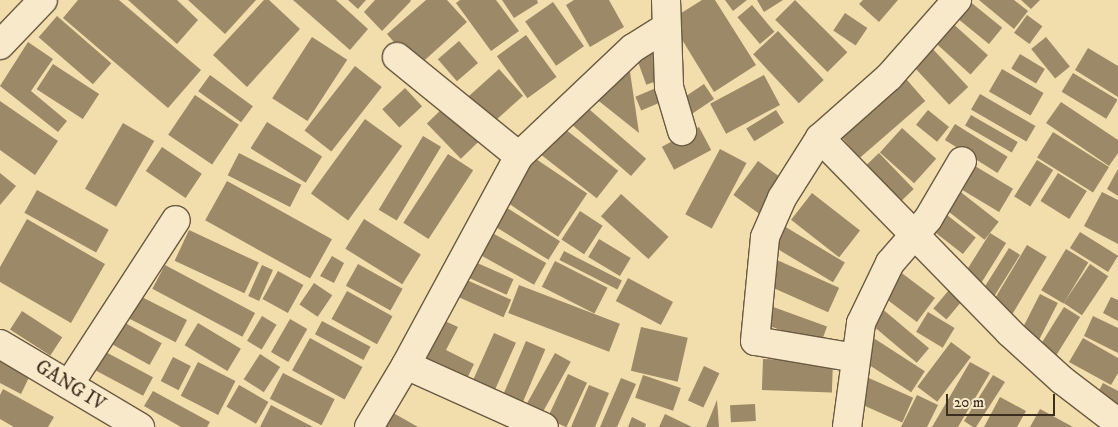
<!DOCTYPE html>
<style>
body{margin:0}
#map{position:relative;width:1118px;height:427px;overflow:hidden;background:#f2ddac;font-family:"IM FELL DW Pica",serif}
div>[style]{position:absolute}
.building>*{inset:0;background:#9b8968;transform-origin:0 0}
.roads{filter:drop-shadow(1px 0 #6a5a42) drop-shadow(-1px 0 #6a5a42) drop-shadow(0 1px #6a5a42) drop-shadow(0 -1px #6a5a42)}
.street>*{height:28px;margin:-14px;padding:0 14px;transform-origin:14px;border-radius:14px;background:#f7e9c9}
.secondary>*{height:28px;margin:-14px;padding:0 14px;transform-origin:14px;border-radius:14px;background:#f7e9c9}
span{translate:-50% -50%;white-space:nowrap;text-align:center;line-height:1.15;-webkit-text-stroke:4px #f7e9c9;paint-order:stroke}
.street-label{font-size:19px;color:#3c2e1f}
.scale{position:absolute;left:946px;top:394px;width:109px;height:22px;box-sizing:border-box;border:2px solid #3c2e1f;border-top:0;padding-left:6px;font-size:15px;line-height:18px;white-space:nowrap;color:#3c2e1f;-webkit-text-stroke:4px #f7e9c9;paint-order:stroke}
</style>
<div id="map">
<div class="building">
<div style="clip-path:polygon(78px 0,119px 0,201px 70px,168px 108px,63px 18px)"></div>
<div style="clip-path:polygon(128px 0,177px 0,198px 20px,177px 44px)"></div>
<div style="clip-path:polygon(188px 0,256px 0,225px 34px)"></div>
<div style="clip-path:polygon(264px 0,269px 0,300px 29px,247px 87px,213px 55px)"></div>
<div style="clip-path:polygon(293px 0,336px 0,368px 29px,350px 50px)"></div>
<div style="clip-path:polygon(348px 0,366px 0,358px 9px)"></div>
<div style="clip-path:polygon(375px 0,410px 0,411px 1px,382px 31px,364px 12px)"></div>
<div style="clip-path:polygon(426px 0,447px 0,467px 22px,416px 68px,387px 34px)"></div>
<div style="clip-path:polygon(460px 0,496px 0,519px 31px,491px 51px,456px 3px)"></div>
<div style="clip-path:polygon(502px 0,537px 0,538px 3px,514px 18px)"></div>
<div style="clip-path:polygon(574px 0,609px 0,624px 27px,590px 47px,566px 5px)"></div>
<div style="clip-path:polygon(702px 0,715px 0,756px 65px,714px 92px,670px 20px)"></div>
<div style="clip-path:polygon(725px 0,747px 0,733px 11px)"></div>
<div style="clip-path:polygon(757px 0,783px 0,764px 12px)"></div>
<div style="left:795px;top:0;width:74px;height:28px;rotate:45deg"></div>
<div style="clip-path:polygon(863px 0,898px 0,879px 22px,859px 4px)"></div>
<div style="left:968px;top:0;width:44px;height:21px;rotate:39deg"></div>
<div style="clip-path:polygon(979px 0,1014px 0,1028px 11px,1014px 29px)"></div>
<div style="clip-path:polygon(1021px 0,1040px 0,1031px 9px)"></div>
<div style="left:553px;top:2px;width:54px;height:34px;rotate:55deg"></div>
<div style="left:752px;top:5px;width:35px;height:19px;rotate:50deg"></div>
<div style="left:845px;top:13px;width:27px;height:21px;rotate:34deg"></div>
<div style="left:1027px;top:15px;width:19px;height:22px;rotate:36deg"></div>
<div style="left:57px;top:16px;width:72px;height:28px;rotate:41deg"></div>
<div style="left:950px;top:21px;width:51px;height:26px;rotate:42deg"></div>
<div style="left:778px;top:31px;width:67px;height:34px;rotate:47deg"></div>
<div style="left:526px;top:35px;width:52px;height:36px;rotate:54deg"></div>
<div style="left:312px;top:37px;width:42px;height:73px;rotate:33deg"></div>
<div style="left:1046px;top:37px;width:38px;height:19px;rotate:51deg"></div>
<div style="left:459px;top:41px;width:29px;height:28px;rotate:49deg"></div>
<div style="clip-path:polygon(28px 42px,53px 59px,31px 91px,67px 121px,58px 132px,0 86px)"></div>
<div style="left:930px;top:46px;width:56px;height:26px;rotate:47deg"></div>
<div style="left:651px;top:48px;width:33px;height:17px;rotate:70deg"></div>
<div style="clip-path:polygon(1088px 48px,1118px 66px,1118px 97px,1075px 70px)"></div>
<div style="left:1020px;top:54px;width:29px;height:17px;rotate:31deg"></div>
<div style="left:53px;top:64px;width:55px;height:30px;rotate:33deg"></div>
<div style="clip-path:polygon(629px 65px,639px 133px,590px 94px)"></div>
<div style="left:355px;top:66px;width:34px;height:82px;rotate:38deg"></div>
<div style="left:499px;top:69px;width:36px;height:42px;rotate:48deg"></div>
<div style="left:1002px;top:69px;width:48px;height:26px;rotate:30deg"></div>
<div style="left:901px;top:73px;width:37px;height:87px;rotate:49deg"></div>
<div style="left:1073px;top:73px;width:52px;height:22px;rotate:31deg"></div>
<div style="left:210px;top:75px;width:53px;height:20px;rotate:36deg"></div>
<div style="left:764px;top:75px;width:34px;height:61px;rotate:62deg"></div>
<div style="left:704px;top:84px;width:18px;height:35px;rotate:56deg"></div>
<div style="left:663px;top:85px;width:15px;height:30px;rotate:67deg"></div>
<div style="left:405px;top:88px;width:25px;height:31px;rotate:47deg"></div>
<div style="left:980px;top:94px;width:64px;height:18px;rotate:30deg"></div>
<div style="left:195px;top:95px;width:53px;height:48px;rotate:34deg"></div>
<div style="clip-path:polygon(0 101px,58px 141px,35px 175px,0 150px)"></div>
<div style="clip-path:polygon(1061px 102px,1118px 140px,1118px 153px,1109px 166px,1046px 123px)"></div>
<div style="left:582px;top:103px;width:85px;height:23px;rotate:41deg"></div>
<div style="left:447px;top:104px;width:49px;height:28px;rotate:46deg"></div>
<div style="left:776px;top:110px;width:15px;height:35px;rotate:58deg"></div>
<div style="left:928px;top:110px;width:27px;height:19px;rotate:39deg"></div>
<div style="left:971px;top:115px;width:54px;height:12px;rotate:30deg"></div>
<div style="left:365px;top:119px;width:46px;height:92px;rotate:36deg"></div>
<div style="left:267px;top:122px;width:65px;height:31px;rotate:32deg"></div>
<div style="left:556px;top:122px;width:79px;height:35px;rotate:38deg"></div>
<div style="left:123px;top:123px;width:36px;height:76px;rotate:30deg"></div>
<div style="left:955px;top:124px;width:62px;height:19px;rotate:32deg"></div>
<div style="left:699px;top:127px;width:26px;height:42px;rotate:62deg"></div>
<div style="left:902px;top:128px;width:46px;height:33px;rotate:42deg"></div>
<div style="left:1053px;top:132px;width:66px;height:30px;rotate:32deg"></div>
<div style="left:423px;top:136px;width:21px;height:86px;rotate:31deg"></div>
<div style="left:162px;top:147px;width:48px;height:29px;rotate:34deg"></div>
<div style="left:720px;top:149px;width:30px;height:74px;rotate:28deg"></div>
<div style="left:239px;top:153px;width:70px;height:25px;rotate:27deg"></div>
<div style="left:879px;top:153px;width:50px;height:30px;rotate:46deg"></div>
<div style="left:448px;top:154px;width:30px;height:82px;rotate:33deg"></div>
<div style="left:530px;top:155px;width:69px;height:52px;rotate:34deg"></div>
<div style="left:965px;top:160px;width:56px;height:27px;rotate:31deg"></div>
<div style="left:1037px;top:160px;width:19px;height:43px;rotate:32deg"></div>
<div style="left:758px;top:161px;width:32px;height:42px;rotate:36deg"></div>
<div style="clip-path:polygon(1118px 169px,1118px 196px,1107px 189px)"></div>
<div style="clip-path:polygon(0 173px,16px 186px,0 205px)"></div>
<div style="left:1058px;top:173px;width:34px;height:33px;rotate:32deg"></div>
<div style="left:227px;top:181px;width:120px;height:45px;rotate:29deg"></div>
<div style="left:953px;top:186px;width:58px;height:23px;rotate:38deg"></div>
<div style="left:37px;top:190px;width:82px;height:26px;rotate:29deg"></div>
<div style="clip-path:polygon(1102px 192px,1118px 200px,1118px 244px,1084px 226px)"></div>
<div style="left:812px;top:193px;width:61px;height:34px;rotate:38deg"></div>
<div style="left:621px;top:194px;width:64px;height:30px;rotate:42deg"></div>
<div style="left:499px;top:203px;width:72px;height:22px;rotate:32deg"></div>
<div style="left:938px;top:208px;width:48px;height:21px;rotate:38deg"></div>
<div style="left:580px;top:211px;width:27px;height:34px;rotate:33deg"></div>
<div style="clip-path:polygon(27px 219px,105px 264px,71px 323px,0 282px,0 267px)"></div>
<div style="left:364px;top:219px;width:67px;height:35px;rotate:32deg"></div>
<div style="left:784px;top:226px;width:71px;height:23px;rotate:31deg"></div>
<div style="left:485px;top:229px;width:70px;height:25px;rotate:29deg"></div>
<div style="left:189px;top:230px;width:77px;height:34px;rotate:25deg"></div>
<div style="left:1080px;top:232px;width:45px;height:19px;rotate:32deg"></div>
<div style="left:990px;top:233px;width:19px;height:55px;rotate:32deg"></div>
<div style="left:599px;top:239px;width:37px;height:21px;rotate:31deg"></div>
<div style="left:1027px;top:245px;width:23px;height:66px;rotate:31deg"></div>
<div style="left:1009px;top:248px;width:13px;height:52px;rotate:32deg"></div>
<div style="left:1066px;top:249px;width:26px;height:48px;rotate:31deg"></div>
<div style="left:564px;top:251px;width:65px;height:10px;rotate:27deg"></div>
<div style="clip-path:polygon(332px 256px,344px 263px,334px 283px,320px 276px)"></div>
<div style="left:466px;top:258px;width:52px;height:17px;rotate:24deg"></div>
<div style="left:777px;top:260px;width:68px;height:27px;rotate:24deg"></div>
<div style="left:555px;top:261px;width:59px;height:29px;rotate:27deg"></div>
<div style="left:358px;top:264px;width:51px;height:25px;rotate:29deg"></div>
<div style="left:1090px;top:264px;width:22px;height:47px;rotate:34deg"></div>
<div style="left:165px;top:265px;width:102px;height:27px;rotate:28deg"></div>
<div style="left:262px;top:265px;width:12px;height:34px;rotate:24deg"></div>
<div style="left:895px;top:268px;width:50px;height:30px;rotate:37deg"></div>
<div style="left:278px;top:271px;width:29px;height:32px;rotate:29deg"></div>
<div style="left:460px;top:277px;width:56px;height:19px;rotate:24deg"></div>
<div style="left:628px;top:278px;width:51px;height:26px;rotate:28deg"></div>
<div style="left:314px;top:283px;width:22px;height:26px;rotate:34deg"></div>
<div style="left:954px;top:284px;width:17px;height:32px;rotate:40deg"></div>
<div style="left:519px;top:285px;width:108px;height:30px;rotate:21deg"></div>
<div style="left:130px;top:291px;width:64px;height:25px;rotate:27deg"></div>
<div style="left:347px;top:291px;width:52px;height:32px;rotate:29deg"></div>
<div style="left:1040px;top:294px;width:20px;height:46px;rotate:27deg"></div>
<div style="clip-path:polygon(1111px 297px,1118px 300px,1118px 321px,1103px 313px)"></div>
<div style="left:765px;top:304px;width:66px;height:19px;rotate:20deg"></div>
<div style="left:880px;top:307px;width:64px;height:19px;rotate:40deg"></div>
<div style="left:1064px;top:307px;width:19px;height:50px;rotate:32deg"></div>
<div style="left:22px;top:311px;width:48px;height:22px;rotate:33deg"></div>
<div style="left:928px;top:312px;width:31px;height:23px;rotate:31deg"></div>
<div style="left:262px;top:316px;width:17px;height:29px;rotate:31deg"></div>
<div style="clip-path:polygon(1093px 316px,1118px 328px,1118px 353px,1084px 336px)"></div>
<div style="clip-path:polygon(436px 317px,458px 327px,446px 350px,474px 364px,462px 389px,413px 365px)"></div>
<div style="left:118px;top:319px;width:50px;height:25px;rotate:29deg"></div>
<div style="left:290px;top:319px;width:20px;height:38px;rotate:30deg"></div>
<div style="left:322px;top:321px;width:55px;height:15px;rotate:28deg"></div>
<div style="left:198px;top:323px;width:50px;height:26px;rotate:31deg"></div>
<div style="left:641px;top:327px;width:48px;height:45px;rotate:13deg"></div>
<div style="left:494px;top:333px;width:24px;height:60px;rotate:24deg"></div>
<div style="left:872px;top:337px;width:63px;height:25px;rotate:33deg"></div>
<div style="left:310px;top:338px;width:60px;height:37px;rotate:29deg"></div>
<div style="clip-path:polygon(1083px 338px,1118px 358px,1118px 373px,1111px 385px,1069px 362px)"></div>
<div style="left:526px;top:341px;width:21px;height:65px;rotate:23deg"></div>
<div style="left:951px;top:342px;width:25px;height:56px;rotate:37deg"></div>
<div style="left:100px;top:349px;width:60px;height:21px;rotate:28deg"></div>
<div style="clip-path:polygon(0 350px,34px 367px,21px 394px,0 383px)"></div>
<div style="left:555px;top:353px;width:18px;height:59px;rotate:29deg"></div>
<div style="left:260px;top:354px;width:24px;height:30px;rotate:33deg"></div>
<div style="left:173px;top:357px;width:20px;height:27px;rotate:27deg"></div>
<div style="left:763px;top:359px;width:70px;height:31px;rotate:2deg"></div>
<div style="left:198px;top:362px;width:42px;height:38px;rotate:27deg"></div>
<div style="clip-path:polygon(970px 362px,990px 373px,958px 427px,932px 427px)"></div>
<div style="left:704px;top:366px;width:17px;height:38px;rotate:25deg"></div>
<div style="left:283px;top:373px;width:58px;height:29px;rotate:27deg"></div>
<div style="left:568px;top:374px;width:21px;height:49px;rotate:25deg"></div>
<div style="left:643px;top:375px;width:40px;height:24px;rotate:19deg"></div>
<div style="left:862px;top:375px;width:56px;height:27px;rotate:24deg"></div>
<div style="clip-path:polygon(993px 375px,1005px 382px,976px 427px,973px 427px,964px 421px)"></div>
<div style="clip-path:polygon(621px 378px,636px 384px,617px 427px,600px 427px)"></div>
<div style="clip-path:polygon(1103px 383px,1118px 391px,1118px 416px,1093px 402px)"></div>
<div style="left:239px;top:385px;width:34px;height:25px;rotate:30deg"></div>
<div style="clip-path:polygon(589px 385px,609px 393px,595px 427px,571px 427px)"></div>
<div style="clip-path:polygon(3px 389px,54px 417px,48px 427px,14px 427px,0 419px,0 395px)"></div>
<div style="clip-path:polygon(153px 391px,210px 422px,207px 427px,181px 427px,144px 406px)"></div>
<div style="clip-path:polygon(917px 395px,938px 405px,927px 427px,901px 427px)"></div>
<div style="clip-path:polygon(1000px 397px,1026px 411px,1017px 427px,984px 427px)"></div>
<div style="clip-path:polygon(717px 400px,719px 427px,706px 427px)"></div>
<div style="left:755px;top:404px;width:17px;height:25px;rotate:87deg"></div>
<div style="clip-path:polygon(271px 405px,313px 427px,260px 427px)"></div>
<div style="clip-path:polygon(1040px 409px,1073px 427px,1030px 427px)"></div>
<div style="clip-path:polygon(388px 410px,418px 427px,379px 427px)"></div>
<div style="clip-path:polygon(665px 414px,692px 427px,659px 427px)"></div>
<div style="clip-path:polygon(632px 417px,646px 424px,645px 427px,628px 427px)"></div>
</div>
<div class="roads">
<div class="street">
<div style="left:666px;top:0;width:87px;rotate:88deg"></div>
<div style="left:669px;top:87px;width:46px;rotate:73.5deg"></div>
<div style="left:397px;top:57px;width:157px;rotate:39.1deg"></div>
<div style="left:820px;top:138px;width:271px;rotate:45.7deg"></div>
<div style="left:1009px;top:332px;width:72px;rotate:42.2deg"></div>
<div style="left:1062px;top:380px;width:71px;rotate:37.5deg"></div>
<div style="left:0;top:344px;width:163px;rotate:30.7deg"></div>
<div style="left:856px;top:358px;width:102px;rotate:-170.4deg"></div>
<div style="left:755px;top:341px;width:104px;rotate:-84.5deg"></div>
<div style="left:765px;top:237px;width:43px;rotate:-66.4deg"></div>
<div style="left:782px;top:198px;width:71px;rotate:-57.7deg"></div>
<div style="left:820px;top:138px;width:92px;rotate:-41.5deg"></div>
<div style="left:889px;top:77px;width:103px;rotate:-48.6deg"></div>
<div style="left:406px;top:365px;width:151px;rotate:24.2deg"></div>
<div style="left:70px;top:383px;width:194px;rotate:-57deg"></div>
<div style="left:369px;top:427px;width:72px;rotate:-59.2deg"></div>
<div style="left:406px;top:365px;width:238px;rotate:-61.6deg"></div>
<div style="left:519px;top:156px;width:157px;rotate:-43.5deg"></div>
<div style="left:633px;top:48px;width:38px;rotate:-32deg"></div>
<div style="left:847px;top:427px;width:105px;rotate:-82.3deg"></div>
<div style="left:861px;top:323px;width:67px;rotate:-64.2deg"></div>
<div style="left:890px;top:263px;width:58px;rotate:-49.2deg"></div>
<div style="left:928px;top:219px;width:67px;rotate:-59.6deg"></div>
</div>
<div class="secondary">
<div style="left:0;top:45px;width:62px;rotate:-46.3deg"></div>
</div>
</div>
<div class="street-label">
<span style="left:70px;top:386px;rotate:32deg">GANG IV</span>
</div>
<div class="scale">20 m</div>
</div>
